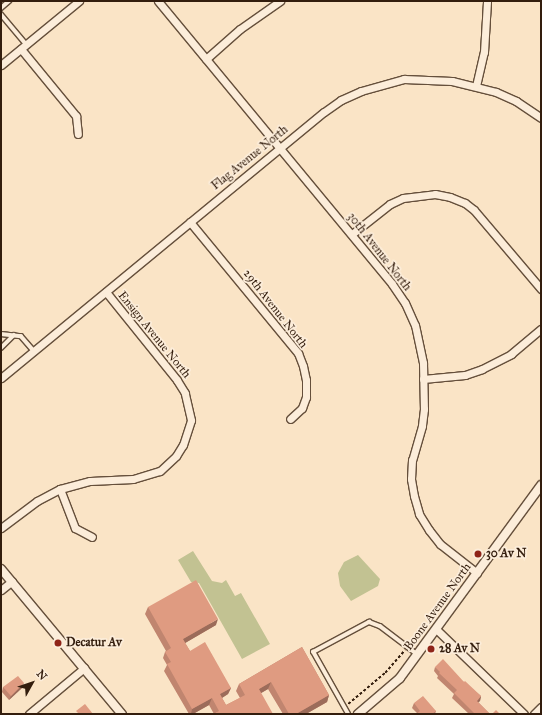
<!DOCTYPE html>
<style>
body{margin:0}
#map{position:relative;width:542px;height:715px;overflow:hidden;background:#fae4c6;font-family:"IM FELL Great Primer",serif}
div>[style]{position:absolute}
.green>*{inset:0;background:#c2c292}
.path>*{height:1.5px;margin-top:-0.75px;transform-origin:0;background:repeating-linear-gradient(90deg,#331d0d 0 3px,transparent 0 5px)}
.roads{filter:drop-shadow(1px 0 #654f3b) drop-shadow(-1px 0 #654f3b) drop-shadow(0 1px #654f3b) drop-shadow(0 -1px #654f3b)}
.service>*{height:3.5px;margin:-1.75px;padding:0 1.75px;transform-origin:1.75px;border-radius:1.75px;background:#fcedda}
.minor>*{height:7px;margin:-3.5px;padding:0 3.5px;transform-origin:3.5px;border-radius:3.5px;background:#fcedda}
.tertiary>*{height:8px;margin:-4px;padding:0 4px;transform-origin:4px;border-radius:4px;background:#fcedda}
.wall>*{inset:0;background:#c0856f}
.shaded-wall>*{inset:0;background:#9c6c5a}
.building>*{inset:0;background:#df9b81}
.dots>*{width:11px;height:11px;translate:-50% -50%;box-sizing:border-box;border:2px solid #fcedda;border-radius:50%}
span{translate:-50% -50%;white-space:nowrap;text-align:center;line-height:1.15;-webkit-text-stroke:3.5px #fcedda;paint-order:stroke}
.street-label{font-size:12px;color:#331d0d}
.poi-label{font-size:12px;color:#331d0d;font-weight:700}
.left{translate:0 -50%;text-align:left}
.frame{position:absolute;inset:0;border:2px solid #331d0d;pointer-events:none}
.north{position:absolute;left:12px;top:663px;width:40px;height:40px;-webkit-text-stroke:3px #fcedda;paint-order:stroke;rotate:50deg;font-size:11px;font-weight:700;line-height:16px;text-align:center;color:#331d0d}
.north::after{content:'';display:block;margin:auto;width:14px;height:18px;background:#331d0d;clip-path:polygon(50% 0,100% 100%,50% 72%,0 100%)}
</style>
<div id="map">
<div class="green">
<div style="clip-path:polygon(193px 551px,212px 581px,222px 583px,226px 580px,235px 596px,241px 593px,270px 644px,242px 659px,199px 583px,191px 582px,178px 560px)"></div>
<div style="clip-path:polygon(358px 555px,380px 579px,378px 586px,351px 601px,340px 586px,338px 573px,344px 562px)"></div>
</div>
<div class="path">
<div style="left:411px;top:642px;width:15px;rotate:-58deg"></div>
<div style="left:348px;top:704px;width:48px;rotate:-40deg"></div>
<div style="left:385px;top:673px;width:30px;rotate:-49deg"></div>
</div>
<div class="roads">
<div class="service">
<div style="left:1px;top:8px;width:11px;rotate:-41deg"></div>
<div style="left:1px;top:14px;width:39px;rotate:50deg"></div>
<div style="left:1px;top:334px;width:20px;rotate:6deg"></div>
<div style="left:21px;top:336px;width:20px;rotate:49deg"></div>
<div style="left:1px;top:348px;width:18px;rotate:-45deg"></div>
<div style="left:348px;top:714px;width:71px;rotate:-119.4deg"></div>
<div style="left:313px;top:652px;width:64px;rotate:-28.2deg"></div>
<div style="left:369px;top:622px;width:12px;rotate:20deg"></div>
<div style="left:380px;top:626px;width:46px;rotate:37.1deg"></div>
</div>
<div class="minor">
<div style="left:158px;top:1px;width:367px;rotate:50.4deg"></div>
<div style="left:392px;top:284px;width:23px;rotate:56deg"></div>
<div style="left:405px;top:303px;width:24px;rotate:66deg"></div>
<div style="left:415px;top:325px;width:39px;rotate:78deg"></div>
<div style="left:423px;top:363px;width:46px;rotate:88.8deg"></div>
<div style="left:424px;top:409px;width:17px;rotate:97deg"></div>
<div style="left:422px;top:426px;width:35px;rotate:106deg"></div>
<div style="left:412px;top:460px;width:19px;rotate:93deg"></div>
<div style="left:411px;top:479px;width:17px;rotate:80deg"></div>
<div style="left:414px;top:496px;width:19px;rotate:74deg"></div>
<div style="left:419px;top:514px;width:19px;rotate:58deg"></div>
<div style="left:429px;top:530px;width:18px;rotate:52deg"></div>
<div style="left:440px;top:544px;width:47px;rotate:38.1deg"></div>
<div style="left:21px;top:49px;width:87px;rotate:50.6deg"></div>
<div style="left:76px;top:116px;width:18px;rotate:84deg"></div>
<div style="left:206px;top:59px;width:45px;rotate:-41.4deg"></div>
<div style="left:240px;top:29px;width:49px;rotate:-35deg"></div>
<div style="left:1px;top:65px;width:101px;rotate:-39.4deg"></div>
<div style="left:476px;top:86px;width:35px;rotate:-77deg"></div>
<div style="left:484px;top:52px;width:51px;rotate:-86.6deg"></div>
<div style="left:190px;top:222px;width:170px;rotate:50.5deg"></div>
<div style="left:298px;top:353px;width:14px;rotate:69deg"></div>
<div style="left:303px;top:366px;width:14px;rotate:78deg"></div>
<div style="left:306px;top:380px;width:17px;rotate:90deg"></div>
<div style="left:306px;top:397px;width:12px;rotate:110deg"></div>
<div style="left:302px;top:408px;width:16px;rotate:137deg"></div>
<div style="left:352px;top:234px;width:48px;rotate:-38.3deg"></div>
<div style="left:390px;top:204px;width:14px;rotate:-25deg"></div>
<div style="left:403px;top:198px;width:32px;rotate:-7deg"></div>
<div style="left:435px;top:194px;width:15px;rotate:11deg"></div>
<div style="left:450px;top:197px;width:16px;rotate:22deg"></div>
<div style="left:465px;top:203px;width:11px;rotate:38deg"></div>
<div style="left:474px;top:210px;width:104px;rotate:49.7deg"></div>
<div style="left:1px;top:378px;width:418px;rotate:-39.5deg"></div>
<div style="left:324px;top:112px;width:21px;rotate:-35deg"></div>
<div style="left:341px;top:100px;width:22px;rotate:-24deg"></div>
<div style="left:361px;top:91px;width:45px;rotate:-15.6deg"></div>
<div style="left:404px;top:79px;width:48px;rotate:2.4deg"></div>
<div style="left:452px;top:81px;width:45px;rotate:14deg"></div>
<div style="left:496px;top:92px;width:22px;rotate:24deg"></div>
<div style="left:516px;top:101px;width:30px;rotate:34deg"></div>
<div style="left:423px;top:379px;width:42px;rotate:-5.4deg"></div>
<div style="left:465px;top:375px;width:18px;rotate:-19deg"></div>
<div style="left:482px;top:369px;width:33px;rotate:-27deg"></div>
<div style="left:511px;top:354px;width:39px;rotate:-40deg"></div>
<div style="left:60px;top:489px;width:42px;rotate:69deg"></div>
<div style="left:75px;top:528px;width:19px;rotate:28deg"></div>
<div style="left:1px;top:528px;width:45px;rotate:-36.9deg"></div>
<div style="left:37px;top:501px;width:26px;rotate:-28deg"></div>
<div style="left:60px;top:489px;width:31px;rotate:-15deg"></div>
<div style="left:90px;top:481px;width:43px;rotate:-2.7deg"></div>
<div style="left:133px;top:479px;width:28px;rotate:-17deg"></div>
<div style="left:160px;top:471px;width:22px;rotate:-43deg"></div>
<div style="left:176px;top:456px;width:13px;rotate:-58deg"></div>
<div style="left:183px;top:445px;width:26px;rotate:-72deg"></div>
<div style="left:191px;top:420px;width:28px;rotate:-103deg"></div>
<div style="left:185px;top:393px;width:15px;rotate:-122deg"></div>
<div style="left:177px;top:380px;width:113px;rotate:-128.9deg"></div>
<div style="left:1px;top:590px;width:14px;rotate:-39deg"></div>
<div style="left:436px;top:629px;width:122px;rotate:44deg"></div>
<div style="left:29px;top:714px;width:72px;rotate:-39.9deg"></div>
<div style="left:534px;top:714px;width:10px;rotate:-45deg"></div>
</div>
<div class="tertiary">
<div style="left:1px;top:569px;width:189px;rotate:50.2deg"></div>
<div style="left:358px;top:714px;width:55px;rotate:-40.6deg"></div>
<div style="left:400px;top:678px;width:239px;rotate:-53.8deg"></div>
</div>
</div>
<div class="wall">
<div style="clip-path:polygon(148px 607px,216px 625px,185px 643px,190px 651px,231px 688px,228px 694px,222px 698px,226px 705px,240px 698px,236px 691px,239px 684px,302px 647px,329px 695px,327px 702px,306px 714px,283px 714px,268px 689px,261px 693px,214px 714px,209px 705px,193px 714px,189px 714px,164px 671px,167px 665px,163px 658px,165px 652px,166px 651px,145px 614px)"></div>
<div style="clip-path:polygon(435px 667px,464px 682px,481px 696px,480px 701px,478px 702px,490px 714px,469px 714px,452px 698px,454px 694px,437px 678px,438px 676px,434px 671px)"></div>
<div style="clip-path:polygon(3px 687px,22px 688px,9px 700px,2px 692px)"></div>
<div style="clip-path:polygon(414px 703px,436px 711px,435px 714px,416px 714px,417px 713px,412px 708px)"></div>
</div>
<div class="shaded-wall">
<div style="clip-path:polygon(218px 619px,216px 625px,180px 646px,183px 639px)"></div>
<div style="clip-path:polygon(271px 682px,268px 689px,256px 696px,259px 689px)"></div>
<div style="clip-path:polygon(24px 683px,22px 688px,9px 700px,11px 696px)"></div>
<div style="clip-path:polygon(231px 688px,228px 694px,217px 701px,220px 694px)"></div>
<div style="clip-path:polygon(329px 695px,327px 702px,306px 714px,296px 714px)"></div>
<div style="clip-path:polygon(481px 696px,480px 701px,475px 705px,477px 701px)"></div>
<div style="clip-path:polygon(212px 698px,209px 705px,193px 714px,191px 714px,192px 709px)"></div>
</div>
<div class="building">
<div style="clip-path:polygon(196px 580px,218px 619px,183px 639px,190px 651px,205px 642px,231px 688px,220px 694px,226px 705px,245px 695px,239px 684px,302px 647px,329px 695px,296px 714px,289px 714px,271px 682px,259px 689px,273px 714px,213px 714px,219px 711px,212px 698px,192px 709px,167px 664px,171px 662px,165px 652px,171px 648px,148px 607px)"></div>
<div style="clip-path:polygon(443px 659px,464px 682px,465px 681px,481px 696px,477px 701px,490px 714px,475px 714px,454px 693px,457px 690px,439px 673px,440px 672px,435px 667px)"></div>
<div style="clip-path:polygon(18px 676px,24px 683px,11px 696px,3px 687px)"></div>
<div style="clip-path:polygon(423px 696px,436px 711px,432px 714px,416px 714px,420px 711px,414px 703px)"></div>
<div style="clip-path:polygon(85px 704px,93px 714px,79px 714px,76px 711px)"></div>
<div style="clip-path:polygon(496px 710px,500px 714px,492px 714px)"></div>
</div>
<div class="dots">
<div style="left:478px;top:554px;background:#8f2418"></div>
<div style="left:58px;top:643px;background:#8f2418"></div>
<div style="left:431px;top:649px;background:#8f2418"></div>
</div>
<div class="street-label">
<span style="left:250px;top:158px;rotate:-39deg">Flag Avenue North</span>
<span style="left:379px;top:252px;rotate:52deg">30th Avenue North</span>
<span style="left:275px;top:309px;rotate:52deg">29th Avenue North</span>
<span style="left:154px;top:335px;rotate:51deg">Ensign Avenue North</span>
<span style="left:438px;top:607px;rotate:-54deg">Boone Avenue North</span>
</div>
<div class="poi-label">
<span class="left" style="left:486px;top:554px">30 Av N</span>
<span class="left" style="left:66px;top:643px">Decatur Av</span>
<span class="left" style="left:439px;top:649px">28 Av N</span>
</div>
<div class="frame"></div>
<div class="north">N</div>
</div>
